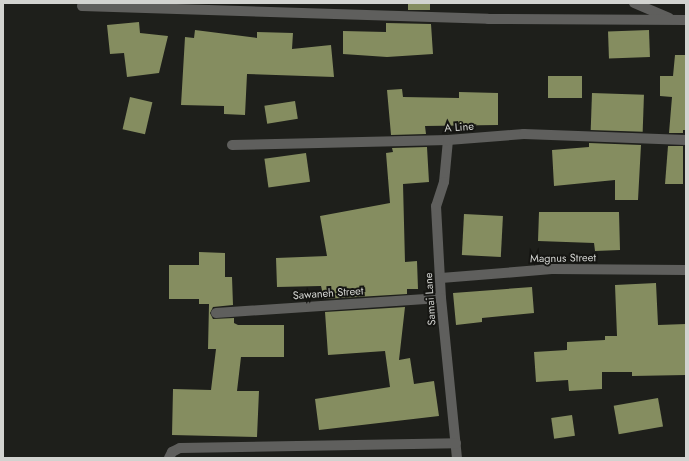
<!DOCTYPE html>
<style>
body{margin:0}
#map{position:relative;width:689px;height:461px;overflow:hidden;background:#1e1f1b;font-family:Jost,sans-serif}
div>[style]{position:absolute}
.building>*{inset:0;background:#858d60;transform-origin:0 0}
.minor>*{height:10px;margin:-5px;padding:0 5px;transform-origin:5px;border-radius:5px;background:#5f5f5d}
span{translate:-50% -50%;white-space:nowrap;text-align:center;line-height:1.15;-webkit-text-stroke:4px #151512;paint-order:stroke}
.street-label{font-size:11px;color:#d2d3d0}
.frame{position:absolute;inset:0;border:4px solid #d2d3d0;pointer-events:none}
</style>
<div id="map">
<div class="building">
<div style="left:408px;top:3px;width:22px;height:7px"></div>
<div style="clip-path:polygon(139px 22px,140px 33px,168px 36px,159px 73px,127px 77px,124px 53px,110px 54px,107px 25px)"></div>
<div style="clip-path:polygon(386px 23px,431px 24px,433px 54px,387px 57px,343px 54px,343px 31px,386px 32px)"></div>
<div style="clip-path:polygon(195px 30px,257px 38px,257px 32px,293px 33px,292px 49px,331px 45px,334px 77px,247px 74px,245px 115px,224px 114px,224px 106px,181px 105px,185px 37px,194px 38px)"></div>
<div style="left:649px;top:30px;width:27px;height:41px;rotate:88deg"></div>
<div style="clip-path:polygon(675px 55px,686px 55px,686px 130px,683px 130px,683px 133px,669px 133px,672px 97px,660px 96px,660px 76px,673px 76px)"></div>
<div style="left:582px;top:76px;width:22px;height:34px;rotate:90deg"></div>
<div style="clip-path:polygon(402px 89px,403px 97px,459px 98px,459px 92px,498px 93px,498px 125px,425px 126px,426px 134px,391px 135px,387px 90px)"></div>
<div style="left:592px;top:93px;width:52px;height:37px;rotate:2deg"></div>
<div style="left:130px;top:97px;width:23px;height:33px;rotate:13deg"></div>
<div style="left:295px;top:101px;width:18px;height:31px;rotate:81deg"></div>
<div style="clip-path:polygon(589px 143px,641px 145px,638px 200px,615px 200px,615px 180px,554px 186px,552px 150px,589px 147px)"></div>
<div style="clip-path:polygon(668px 146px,683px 146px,683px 184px,665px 184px)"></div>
<div style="clip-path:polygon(427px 147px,429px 182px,403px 184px,405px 262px,417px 261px,418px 289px,407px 289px,407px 294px,324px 299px,321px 286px,277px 287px,276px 258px,327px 256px,320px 216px,390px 203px,386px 153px,393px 152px,392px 148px)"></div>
<div style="left:306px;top:153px;width:29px;height:42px;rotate:82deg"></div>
<div style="clip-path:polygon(539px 212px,619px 212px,620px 250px,595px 251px,594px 243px,538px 241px)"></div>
<div style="left:464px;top:214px;width:39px;height:41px;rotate:3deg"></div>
<div style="clip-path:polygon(199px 252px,225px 253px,225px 277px,232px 277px,233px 305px,213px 307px,210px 313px,213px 319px,234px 318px,234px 323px,238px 325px,284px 325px,284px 357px,241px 357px,237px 391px,259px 391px,257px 437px,172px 435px,173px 389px,211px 390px,216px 349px,208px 349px,209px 304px,199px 304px,199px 299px,169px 299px,169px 265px,199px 265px)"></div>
<div style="clip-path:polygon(656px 283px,658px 325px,686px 324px,686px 375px,632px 376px,632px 372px,602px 372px,602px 389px,569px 391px,568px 380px,536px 382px,534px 352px,567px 350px,567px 342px,605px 340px,605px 336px,617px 336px,615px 285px)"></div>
<div style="clip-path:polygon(532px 287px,534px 313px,482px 318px,482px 322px,456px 325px,453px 293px)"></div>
<div style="clip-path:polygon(405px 307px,399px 360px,410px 358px,414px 384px,434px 381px,439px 416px,319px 430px,315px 399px,390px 387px,385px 351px,328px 355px,325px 312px)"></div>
<div style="left:658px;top:398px;width:29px;height:45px;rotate:80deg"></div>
<div style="left:572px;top:415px;width:21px;height:21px;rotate:82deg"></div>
</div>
<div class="minor">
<div style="left:634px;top:3px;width:38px;rotate:23deg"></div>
<div style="left:82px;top:6px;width:406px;rotate:1.8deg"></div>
<div style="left:488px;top:19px;width:198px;rotate:0.3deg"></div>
<div style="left:448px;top:140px;width:42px;rotate:95.4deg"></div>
<div style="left:444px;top:182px;width:25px;rotate:108deg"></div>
<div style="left:436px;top:206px;width:92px;rotate:86.9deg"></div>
<div style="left:441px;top:298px;width:161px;rotate:84.3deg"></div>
<div style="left:232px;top:145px;width:216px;rotate:-1.3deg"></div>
<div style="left:448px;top:140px;width:76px;rotate:-4.5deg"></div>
<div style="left:524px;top:134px;width:162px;rotate:2.1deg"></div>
<div style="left:441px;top:278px;width:111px;rotate:-4.6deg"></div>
<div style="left:552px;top:269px;width:134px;rotate:0.4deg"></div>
<div style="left:216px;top:313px;width:225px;rotate:-3.8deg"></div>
<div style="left:169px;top:458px;width:7px;rotate:-63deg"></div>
<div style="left:172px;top:452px;width:9px;rotate:-27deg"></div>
<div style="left:180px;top:448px;width:276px;rotate:-1deg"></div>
</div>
<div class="street-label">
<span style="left:459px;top:127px;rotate:-4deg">A Line</span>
<span style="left:563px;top:258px;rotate:-1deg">Magnus Street</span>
<span style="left:328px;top:293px;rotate:-4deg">Sawaneh Street</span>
<span style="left:430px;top:299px;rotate:-94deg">Samai Lane</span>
</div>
<div class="frame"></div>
</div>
